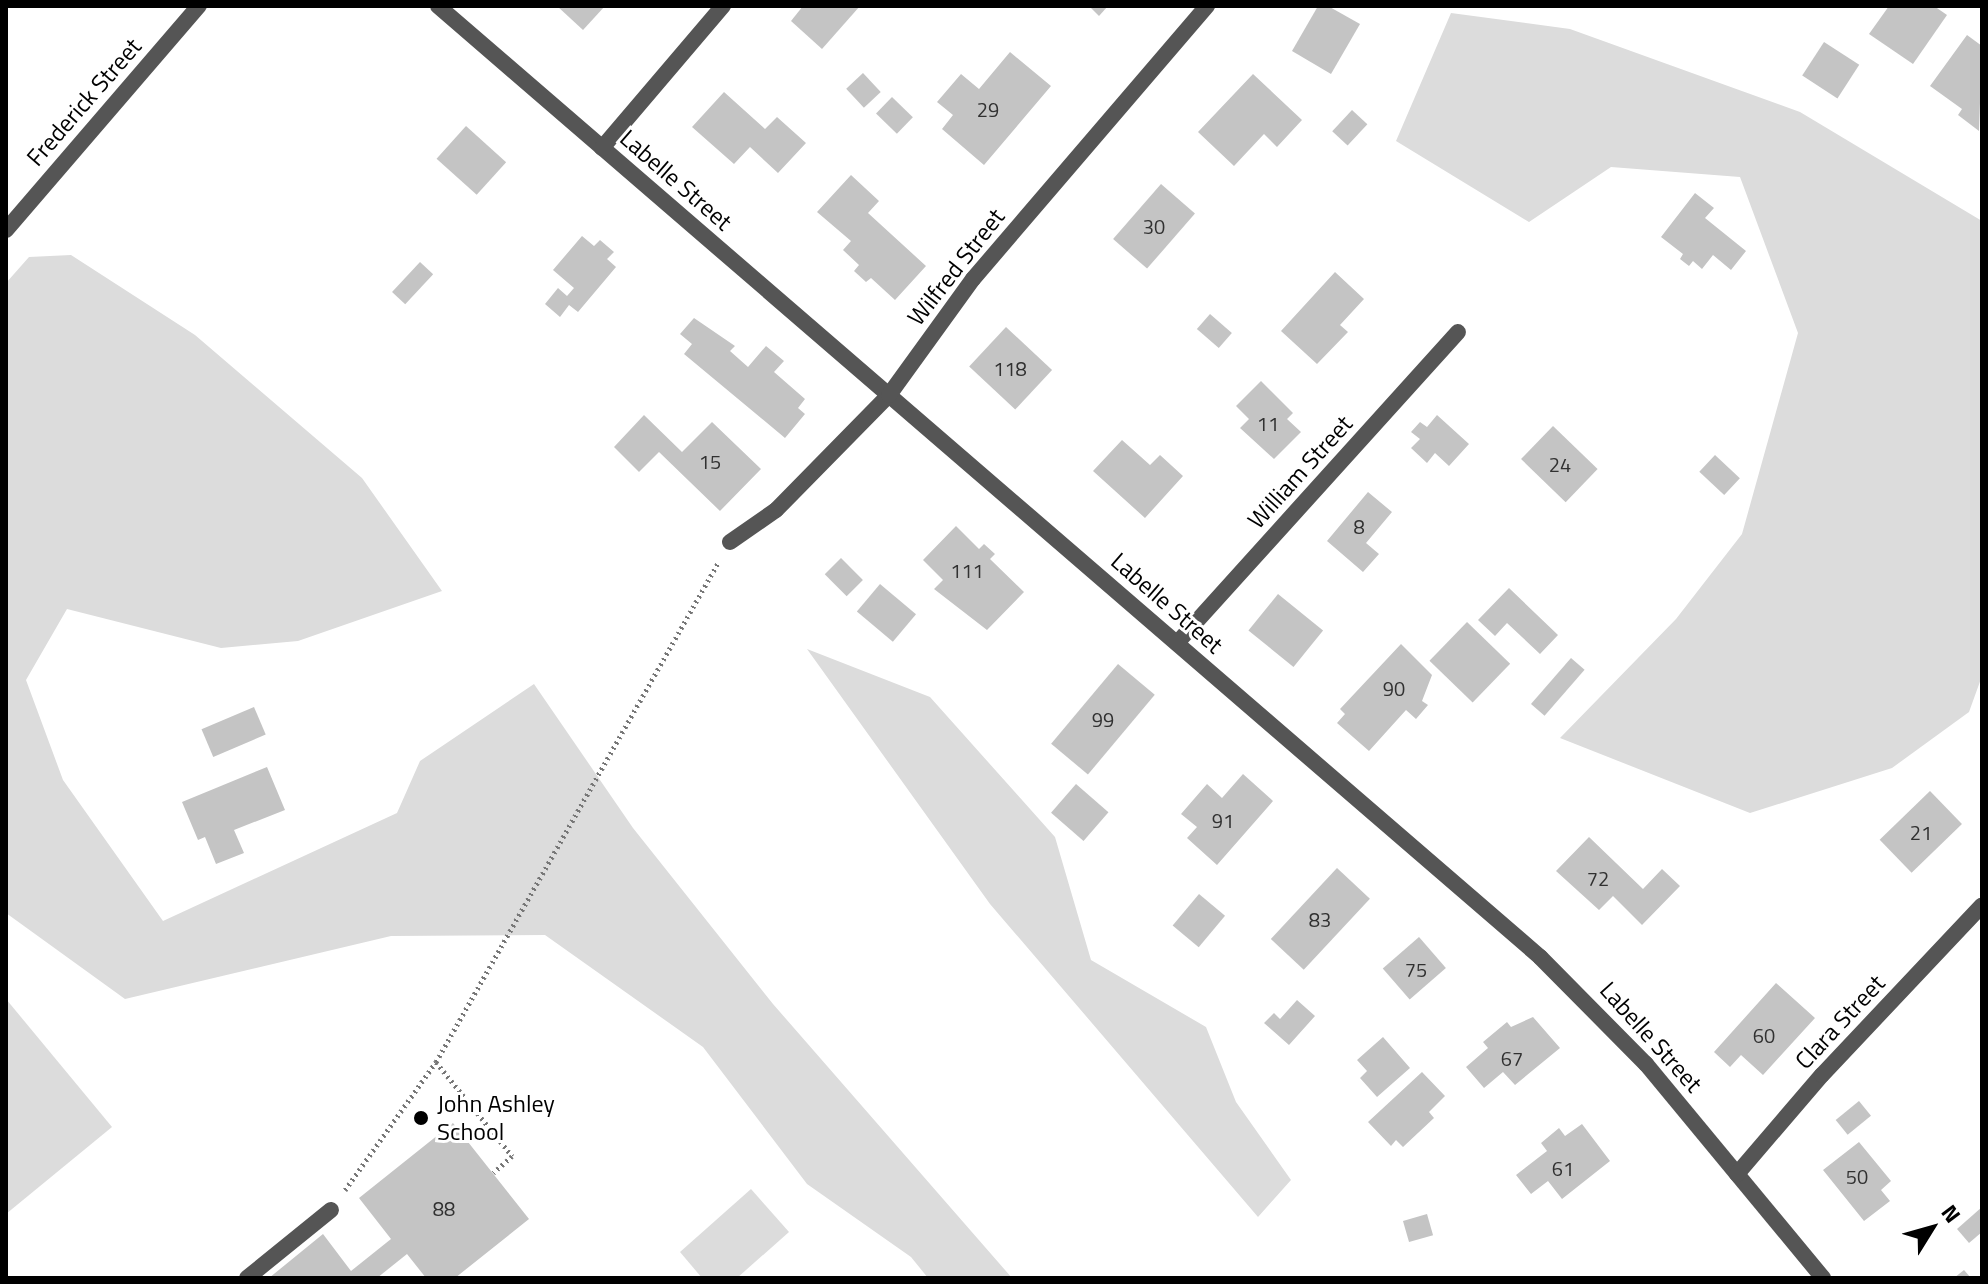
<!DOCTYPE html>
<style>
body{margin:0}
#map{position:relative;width:1988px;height:1284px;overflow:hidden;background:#fff;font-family:"Titillium Web",sans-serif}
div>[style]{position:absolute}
.green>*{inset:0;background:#dcdcdc}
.building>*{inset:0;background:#c4c4c4;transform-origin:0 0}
.path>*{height:5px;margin-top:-2.5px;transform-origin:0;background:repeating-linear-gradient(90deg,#777 0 2px,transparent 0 6px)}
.lane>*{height:16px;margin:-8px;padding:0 8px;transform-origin:8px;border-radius:8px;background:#555}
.street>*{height:16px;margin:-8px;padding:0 8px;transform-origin:8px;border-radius:8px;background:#555}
.dots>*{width:22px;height:22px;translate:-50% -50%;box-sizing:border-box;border:4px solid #fff;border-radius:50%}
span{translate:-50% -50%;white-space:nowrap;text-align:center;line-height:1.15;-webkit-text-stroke:6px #fff;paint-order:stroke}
.number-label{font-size:20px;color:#313131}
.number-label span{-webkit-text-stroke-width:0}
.street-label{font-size:24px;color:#000}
.poi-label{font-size:24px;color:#000}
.left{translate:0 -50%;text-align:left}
.frame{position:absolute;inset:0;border:8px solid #000;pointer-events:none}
.north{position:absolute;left:1892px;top:1188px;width:80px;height:80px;-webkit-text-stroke:6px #fff;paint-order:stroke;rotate:53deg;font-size:22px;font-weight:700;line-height:32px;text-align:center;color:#000}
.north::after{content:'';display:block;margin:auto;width:28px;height:36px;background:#000;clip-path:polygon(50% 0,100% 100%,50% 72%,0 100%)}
</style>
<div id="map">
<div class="green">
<div style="clip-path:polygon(1451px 13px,1570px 29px,1800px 112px,1982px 221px,1982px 676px,1969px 712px,1892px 768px,1750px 813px,1560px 738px,1676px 619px,1742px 534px,1798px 333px,1740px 177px,1611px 167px,1529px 222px,1396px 141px)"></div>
<div style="clip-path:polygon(71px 255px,195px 335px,362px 478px,442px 591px,298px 641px,221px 648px,67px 609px,26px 680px,63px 780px,163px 921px,397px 813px,420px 761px,534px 684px,633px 828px,773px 1004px,1012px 1278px,928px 1278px,911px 1257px,807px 1184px,703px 1047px,545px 935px,391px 936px,125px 999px,6px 913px,6px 283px,29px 257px)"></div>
<div style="clip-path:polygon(807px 649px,930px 697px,1055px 837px,1091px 960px,1206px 1027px,1236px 1102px,1291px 1180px,1258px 1217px,990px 904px)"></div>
<div style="clip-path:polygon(6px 999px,112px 1127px,6px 1214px)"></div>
<div style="clip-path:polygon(751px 1189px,789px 1232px,737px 1278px,702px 1278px,680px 1252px)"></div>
</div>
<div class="building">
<div style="clip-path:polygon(557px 6px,605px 6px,583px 30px)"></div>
<div style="clip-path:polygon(803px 6px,860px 6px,822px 49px,791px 21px)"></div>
<div style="clip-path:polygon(1089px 6px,1108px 6px,1099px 16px)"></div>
<div style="clip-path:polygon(1318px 6px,1328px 6px,1360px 24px,1331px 74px,1292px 51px)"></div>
<div style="clip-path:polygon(1889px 6px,1934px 6px,1947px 15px,1913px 64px,1869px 34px)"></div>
<div style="clip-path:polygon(1967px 35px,1982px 46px,1979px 131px,1958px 115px,1962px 109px,1930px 86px)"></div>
<div style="left:1824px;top:42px;width:42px;height:40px;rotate:33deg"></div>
<div style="clip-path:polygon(1010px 52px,1051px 86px,984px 165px,942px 129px,953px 115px,937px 102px,961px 74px,979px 89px)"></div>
<div style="left:863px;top:73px;width:26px;height:23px;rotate:47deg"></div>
<div style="clip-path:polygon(1253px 74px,1302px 120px,1277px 147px,1264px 134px,1234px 166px,1198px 132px)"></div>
<div style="clip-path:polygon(724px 92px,765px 129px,777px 117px,806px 143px,778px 173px,750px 147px,734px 164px,692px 127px)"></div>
<div style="left:892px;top:97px;width:29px;height:23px;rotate:44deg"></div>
<div style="left:1352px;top:110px;width:21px;height:29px;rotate:43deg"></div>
<div style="left:466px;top:126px;width:54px;height:44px;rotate:42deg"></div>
<div style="clip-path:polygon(851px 175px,879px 201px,868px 213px,926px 266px,895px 300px,871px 278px,866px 282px,854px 271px,859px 265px,843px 250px,851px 241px,817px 212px)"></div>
<div style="left:1161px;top:184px;width:45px;height:73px;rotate:41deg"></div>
<div style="clip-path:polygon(1695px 193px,1714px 208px,1705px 218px,1746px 251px,1731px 270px,1713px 255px,1702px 269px,1693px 261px,1689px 266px,1680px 259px,1683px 254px,1661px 237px)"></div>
<div style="clip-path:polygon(582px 236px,594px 246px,600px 240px,614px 252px,607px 259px,616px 267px,578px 312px,569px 305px,560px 317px,545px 304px,558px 288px,567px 296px,574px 288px,553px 270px)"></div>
<div style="left:420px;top:262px;width:18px;height:41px;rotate:43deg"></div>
<div style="clip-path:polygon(1335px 272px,1364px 299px,1340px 325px,1348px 332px,1317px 364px,1281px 331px)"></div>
<div style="left:1210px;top:314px;width:29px;height:20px;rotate:41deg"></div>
<div style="clip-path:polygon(694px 318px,735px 346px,730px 351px,748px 367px,766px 346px,784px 361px,774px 372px,805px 399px,798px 408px,805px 414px,785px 438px,684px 354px,692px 344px,680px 334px)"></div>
<div style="left:1006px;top:327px;width:63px;height:54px;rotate:43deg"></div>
<div style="clip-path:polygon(1261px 381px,1293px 413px,1287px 419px,1301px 432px,1274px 459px,1240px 428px,1249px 419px,1236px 406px)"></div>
<div style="clip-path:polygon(644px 415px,682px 452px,712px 422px,761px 469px,720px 511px,659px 452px,639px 472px,614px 447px)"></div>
<div style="clip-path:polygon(1437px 415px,1469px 444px,1449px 466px,1435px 453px,1427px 463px,1411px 448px,1420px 439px,1411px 432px,1420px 422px,1427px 427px)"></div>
<div style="left:1553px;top:426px;width:62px;height:46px;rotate:44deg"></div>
<div style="clip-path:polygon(1122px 440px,1150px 465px,1160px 455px,1183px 476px,1145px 518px,1093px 471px)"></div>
<div style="left:1715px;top:455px;width:34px;height:23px;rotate:43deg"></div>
<div style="clip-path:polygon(1368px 492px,1392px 512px,1366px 543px,1379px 554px,1363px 572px,1327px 541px)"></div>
<div style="clip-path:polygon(956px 526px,979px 549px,984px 544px,995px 554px,990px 559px,1024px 592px,987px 630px,934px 589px,943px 580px,923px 560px)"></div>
<div style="left:841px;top:558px;width:31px;height:23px;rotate:45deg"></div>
<div style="left:880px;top:584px;width:47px;height:36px;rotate:40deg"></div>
<div style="clip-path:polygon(1509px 588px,1558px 635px,1540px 654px,1507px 623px,1495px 636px,1478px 620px)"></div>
<div style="left:1278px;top:594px;width:58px;height:47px;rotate:39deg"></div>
<div style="left:1467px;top:622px;width:60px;height:54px;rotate:44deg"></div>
<div style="clip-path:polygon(1401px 644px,1432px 675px,1422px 701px,1428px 705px,1416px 719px,1406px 710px,1369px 751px,1337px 723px,1345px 714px,1340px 709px)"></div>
<div style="left:1571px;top:658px;width:18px;height:61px;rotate:41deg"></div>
<div style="left:1118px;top:664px;width:48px;height:104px;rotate:40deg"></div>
<div style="left:254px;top:707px;width:30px;height:57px;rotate:67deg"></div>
<div style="clip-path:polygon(267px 767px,285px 810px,234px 830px,244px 853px,216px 864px,205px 837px,198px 840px,182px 802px)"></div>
<div style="clip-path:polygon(1243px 774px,1273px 801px,1217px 865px,1187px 838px,1197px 827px,1181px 814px,1207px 784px,1222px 798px)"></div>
<div style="left:1076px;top:784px;width:43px;height:38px;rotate:41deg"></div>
<div style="left:1930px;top:791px;width:46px;height:70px;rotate:46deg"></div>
<div style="clip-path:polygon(1589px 837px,1643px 889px,1662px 869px,1680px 886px,1642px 925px,1613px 896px,1599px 910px,1556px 871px)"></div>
<div style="left:1337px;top:868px;width:45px;height:97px;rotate:43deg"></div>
<div style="left:1199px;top:894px;width:34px;height:41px;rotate:40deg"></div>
<div style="left:1419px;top:937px;width:41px;height:48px;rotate:49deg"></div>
<div style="clip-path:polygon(1776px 983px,1815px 1018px,1763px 1075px,1741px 1055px,1730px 1067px,1714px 1052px)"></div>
<div style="clip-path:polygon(1297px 1000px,1315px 1016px,1289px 1045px,1264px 1023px,1274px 1013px,1280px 1019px)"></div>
<div style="clip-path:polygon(1533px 1017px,1560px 1048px,1515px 1085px,1503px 1072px,1484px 1088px,1466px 1067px,1488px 1048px,1483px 1042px,1507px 1022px,1511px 1027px)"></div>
<div style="clip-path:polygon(1383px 1037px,1410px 1068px,1377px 1097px,1360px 1078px,1367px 1071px,1357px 1060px)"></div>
<div style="clip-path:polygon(1422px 1072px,1445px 1096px,1429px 1112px,1434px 1118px,1403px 1147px,1396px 1140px,1391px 1146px,1368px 1122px)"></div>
<div style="left:1859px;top:1101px;width:19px;height:30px;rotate:51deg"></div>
<div style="clip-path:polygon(453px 1123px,529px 1219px,455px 1278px,426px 1278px,407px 1254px,377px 1278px,269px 1278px,323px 1234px,351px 1271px,391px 1239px,359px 1198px)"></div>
<div style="clip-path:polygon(1582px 1124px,1610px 1161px,1562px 1199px,1548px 1181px,1531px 1194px,1516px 1175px,1547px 1151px,1541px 1143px,1559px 1128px,1565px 1136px)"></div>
<div style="clip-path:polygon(1859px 1142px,1891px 1181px,1881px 1190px,1890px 1201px,1864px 1221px,1823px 1170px)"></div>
<div style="clip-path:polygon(1982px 1207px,1982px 1232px,1969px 1243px,1957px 1229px)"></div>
<div style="left:1427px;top:1214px;width:22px;height:25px;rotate:74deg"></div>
<div style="clip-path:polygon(1964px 1270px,1971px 1278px,1954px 1278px)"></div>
</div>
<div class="path">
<div style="left:436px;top:1062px;width:121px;rotate:51deg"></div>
<div style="left:512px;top:1156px;width:25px;rotate:138deg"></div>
<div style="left:345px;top:1190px;width:157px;rotate:-54.6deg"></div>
<div style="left:436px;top:1062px;width:573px;rotate:-60.53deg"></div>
</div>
<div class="lane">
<div style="left:247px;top:1278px;width:108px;rotate:-39deg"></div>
</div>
<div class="street">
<div style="left:438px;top:6px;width:1456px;rotate:40.79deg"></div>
<div style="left:1540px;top:957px;width:151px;rotate:45.3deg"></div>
<div style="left:1646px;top:1064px;width:278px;rotate:50.4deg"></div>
<div style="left:602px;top:148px;width:187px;rotate:-49.6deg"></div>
<div style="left:6px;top:230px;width:296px;rotate:-49.3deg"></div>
<div style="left:730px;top:542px;width:56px;rotate:-34.8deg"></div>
<div style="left:776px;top:510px;width:161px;rotate:-45.5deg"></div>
<div style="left:889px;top:395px;width:143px;rotate:-54.1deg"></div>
<div style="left:973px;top:279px;width:360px;rotate:-49.4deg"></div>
<div style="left:1177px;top:643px;width:419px;rotate:-47.9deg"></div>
<div style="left:1737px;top:1174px;width:130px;rotate:-49.4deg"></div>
<div style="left:1822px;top:1075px;width:233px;rotate:-46.7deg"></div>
</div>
<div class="dots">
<div style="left:421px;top:1118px;background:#000"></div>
</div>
<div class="number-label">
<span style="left:988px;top:109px">29</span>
<span style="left:1154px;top:226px">30</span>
<span style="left:1010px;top:368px">118</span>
<span style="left:1268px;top:423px">11</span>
<span style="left:710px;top:461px">15</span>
<span style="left:1560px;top:464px">24</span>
<span style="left:1359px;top:526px">8</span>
<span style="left:967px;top:570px">111</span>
<span style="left:1394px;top:688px">90</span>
<span style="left:1103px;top:719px">99</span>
<span style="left:1223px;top:820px">91</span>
<span style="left:1921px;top:832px">21</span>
<span style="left:1598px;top:878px">72</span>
<span style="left:1320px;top:919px">83</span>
<span style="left:1416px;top:969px">75</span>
<span style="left:1764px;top:1035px">60</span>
<span style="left:1512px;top:1058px">67</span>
<span style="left:1563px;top:1168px">61</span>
<span style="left:1857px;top:1176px">50</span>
<span style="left:444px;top:1208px">88</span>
</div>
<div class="street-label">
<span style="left:84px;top:102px;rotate:-49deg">Frederick Street</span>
<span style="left:676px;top:180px;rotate:41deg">Labelle Street</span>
<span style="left:956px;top:267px;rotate:-52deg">Wilfred Street</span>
<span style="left:1300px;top:472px;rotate:-48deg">William Street</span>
<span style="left:1167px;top:603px;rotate:41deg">Labelle Street</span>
<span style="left:1840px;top:1022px;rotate:-47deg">Clara Street</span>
<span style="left:1651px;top:1037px;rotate:48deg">Labelle Street</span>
</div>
<div class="poi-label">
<span class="left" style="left:437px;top:1118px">John Ashley<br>School</span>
</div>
<div class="frame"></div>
<div class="north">N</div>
</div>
